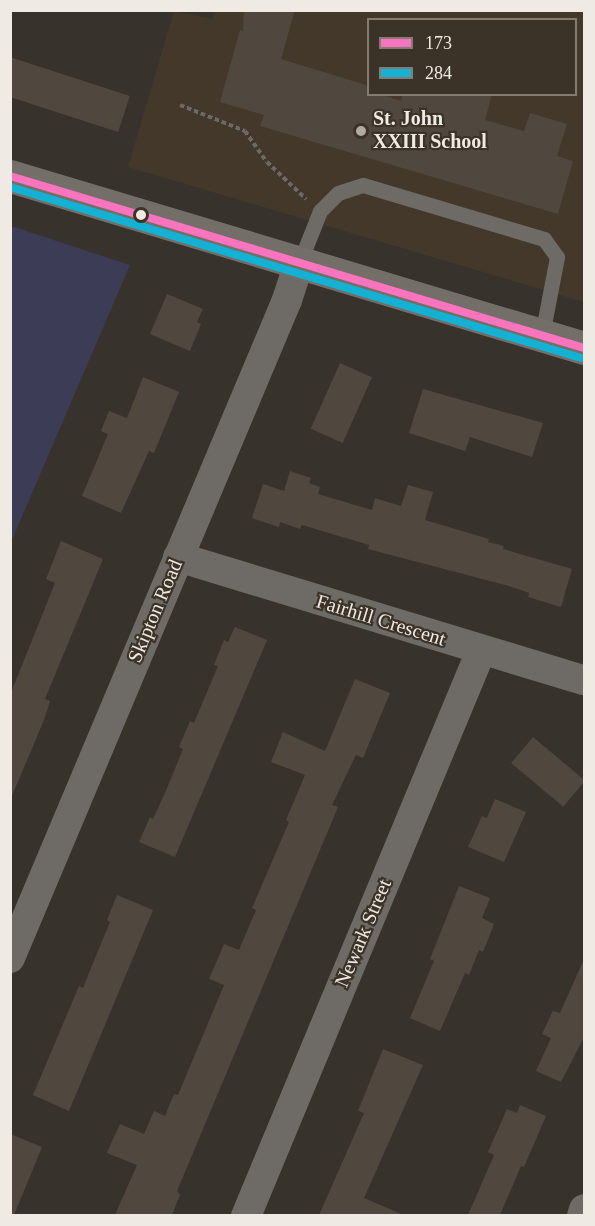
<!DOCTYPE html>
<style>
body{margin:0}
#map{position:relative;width:595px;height:1226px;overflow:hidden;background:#37322c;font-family:"Times New Roman",serif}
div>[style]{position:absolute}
.built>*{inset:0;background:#433829}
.green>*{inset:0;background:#3d3c56}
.building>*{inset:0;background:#50483e;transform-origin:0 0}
.path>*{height:4px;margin-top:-2px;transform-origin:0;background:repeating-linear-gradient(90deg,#6d6966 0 4.5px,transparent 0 7.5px)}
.lane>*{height:15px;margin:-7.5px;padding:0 7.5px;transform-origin:7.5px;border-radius:7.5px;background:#6e6a66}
.street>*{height:30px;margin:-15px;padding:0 15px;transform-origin:15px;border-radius:15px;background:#6e6a66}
.secondary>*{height:33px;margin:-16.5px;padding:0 16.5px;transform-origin:16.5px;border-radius:16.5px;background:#736e68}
.bus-1>*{height:8px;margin:-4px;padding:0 4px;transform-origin:4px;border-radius:4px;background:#fc73be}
.bus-2>*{height:8px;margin:-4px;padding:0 4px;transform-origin:4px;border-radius:4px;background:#13b2d5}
.dots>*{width:16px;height:16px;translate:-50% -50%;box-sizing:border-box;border:3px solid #3b3328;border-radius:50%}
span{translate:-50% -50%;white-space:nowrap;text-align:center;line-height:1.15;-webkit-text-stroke:4.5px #3b3328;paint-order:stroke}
.poi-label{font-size:20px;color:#efeae3;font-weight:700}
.left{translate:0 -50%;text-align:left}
.street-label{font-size:20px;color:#efeae3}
.frame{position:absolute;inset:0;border:12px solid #efeae3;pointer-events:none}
.legend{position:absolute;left:367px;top:18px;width:210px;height:78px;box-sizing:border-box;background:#3b3328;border:2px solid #837c73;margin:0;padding:8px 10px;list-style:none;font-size:18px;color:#efeae3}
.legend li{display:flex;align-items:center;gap:12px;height:30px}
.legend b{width:30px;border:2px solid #837c73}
</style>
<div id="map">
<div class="built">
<div style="clip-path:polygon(evenodd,215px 10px,584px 11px,584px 302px,128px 167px,174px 11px,212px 19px,215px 10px,368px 20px,576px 20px,576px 94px,368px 94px,368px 20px)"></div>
</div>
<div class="green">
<div style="clip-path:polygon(11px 226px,130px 265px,11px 542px,10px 226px)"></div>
</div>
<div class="building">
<div style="clip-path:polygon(244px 10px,295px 10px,281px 59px,366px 85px,369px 94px,380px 94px,401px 101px,403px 94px,492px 94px,485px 120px,524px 131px,530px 113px,567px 124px,557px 156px,573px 161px,558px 214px,260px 126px,264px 115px,220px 102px,240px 30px,243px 31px)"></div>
<div style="left:10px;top:57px;width:126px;height:38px;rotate:18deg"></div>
<div style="clip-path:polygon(167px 294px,203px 309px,197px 322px,201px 324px,190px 351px,150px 334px)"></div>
<div style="left:340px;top:363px;width:35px;height:72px;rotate:24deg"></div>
<div style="clip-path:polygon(143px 377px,179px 392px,154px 453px,149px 451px,121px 513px,82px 496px,108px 434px,101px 431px,109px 411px,127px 418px)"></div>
<div style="clip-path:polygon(423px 389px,543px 423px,532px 457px,470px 437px,465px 451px,409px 433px)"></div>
<div style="clip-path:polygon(290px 471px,311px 478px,309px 483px,320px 487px,318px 494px,372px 510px,375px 498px,401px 506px,408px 485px,433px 492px,425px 520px,489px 539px,488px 542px,504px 546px,503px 549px,572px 569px,561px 607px,528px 597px,529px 593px,509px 586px,368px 549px,369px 545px,302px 525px,300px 529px,280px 522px,279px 527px,252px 518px,263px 484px,284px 491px)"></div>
<div style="clip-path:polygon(61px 541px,103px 559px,45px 699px,50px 701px,44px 720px,11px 798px,10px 695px,55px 583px,46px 579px)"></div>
<div style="clip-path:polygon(235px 627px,267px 640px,175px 857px,139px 842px,150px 817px,153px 819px,165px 793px,183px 749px,179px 747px,190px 721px,194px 723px,218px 666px,214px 665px,224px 640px,228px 642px)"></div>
<div style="clip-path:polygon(355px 679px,390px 693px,363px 758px,356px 755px,332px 805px,338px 807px,177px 1191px,180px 1195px,172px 1215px,115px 1215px,137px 1165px,107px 1153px,113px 1139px,120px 1124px,144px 1134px,154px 1111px,165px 1116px,174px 1094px,178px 1095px,224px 985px,209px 979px,224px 944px,239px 950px,256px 910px,252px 908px,289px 822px,286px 820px,305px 775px,271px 762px,283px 732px,325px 751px)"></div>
<div style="left:533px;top:737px;width:68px;height:34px;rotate:40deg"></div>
<div style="clip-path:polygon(495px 799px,526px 812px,504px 862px,468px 847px,482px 816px,487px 818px)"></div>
<div style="clip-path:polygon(459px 886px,490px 898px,482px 918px,494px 924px,483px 952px,479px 950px,469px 975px,465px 973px,440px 1031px,410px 1018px,434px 961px,430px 959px)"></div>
<div style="clip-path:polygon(117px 895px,153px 910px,69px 1111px,33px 1095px,79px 986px,83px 988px,93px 963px,110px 922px,107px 920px)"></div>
<div style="clip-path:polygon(585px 957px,585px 1035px,561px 1082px,536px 1071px,551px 1038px,542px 1034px,553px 1011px,560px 1013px)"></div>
<div style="clip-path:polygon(383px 1049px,423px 1065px,364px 1198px,404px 1215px,319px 1215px,364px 1113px,358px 1111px)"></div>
<div style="clip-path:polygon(520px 1105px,546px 1116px,524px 1167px,521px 1166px,500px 1215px,468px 1215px,494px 1155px,488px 1152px,507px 1109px,517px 1113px)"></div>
<div style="clip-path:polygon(10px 1134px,42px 1147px,14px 1215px,10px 1215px)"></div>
</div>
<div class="path">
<div style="left:180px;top:105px;width:70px;rotate:21.8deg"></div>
<div style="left:245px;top:131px;width:38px;rotate:55deg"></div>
<div style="left:267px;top:162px;width:54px;rotate:43.5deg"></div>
</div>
<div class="lane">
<div style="left:299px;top:264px;width:57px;rotate:-68.4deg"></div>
<div style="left:320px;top:211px;width:25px;rotate:-45deg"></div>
<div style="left:338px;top:193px;width:26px;rotate:-18deg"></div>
<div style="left:363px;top:185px;width:189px;rotate:16.6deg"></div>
<div style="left:544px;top:239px;width:22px;rotate:54deg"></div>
<div style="left:557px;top:257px;width:79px;rotate:100.9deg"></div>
</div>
<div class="street">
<div style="left:178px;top:557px;width:424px;rotate:16.9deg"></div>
<div style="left:10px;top:958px;width:714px;rotate:-67.17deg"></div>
<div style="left:287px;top:300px;width:38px;rotate:-72deg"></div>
<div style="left:246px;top:1216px;width:612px;rotate:-67.42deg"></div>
<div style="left:582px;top:1216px;width:7px;rotate:-74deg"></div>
</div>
<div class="secondary">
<div style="left:10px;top:176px;width:599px;rotate:16.68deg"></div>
</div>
<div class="bus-1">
<div style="left:10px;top:176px;width:599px;rotate:16.68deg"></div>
</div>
<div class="bus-2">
<div style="left:10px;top:187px;width:596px;rotate:16.67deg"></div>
</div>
<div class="dots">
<div style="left:361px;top:131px;background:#afaaa3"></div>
<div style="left:141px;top:215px;background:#efeae3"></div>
</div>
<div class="poi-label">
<span class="left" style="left:373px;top:130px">St. John<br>XXIII School</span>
</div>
<div class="street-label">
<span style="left:155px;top:611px;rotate:-67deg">Skipton Road</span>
<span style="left:381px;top:620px;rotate:17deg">Fairhill Crescent</span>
<span style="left:363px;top:933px;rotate:-67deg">Newark Street</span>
</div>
<div class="frame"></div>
<ul class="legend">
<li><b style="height:8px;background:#fc73be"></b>173</li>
<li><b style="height:8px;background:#13b2d5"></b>284</li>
</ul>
</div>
